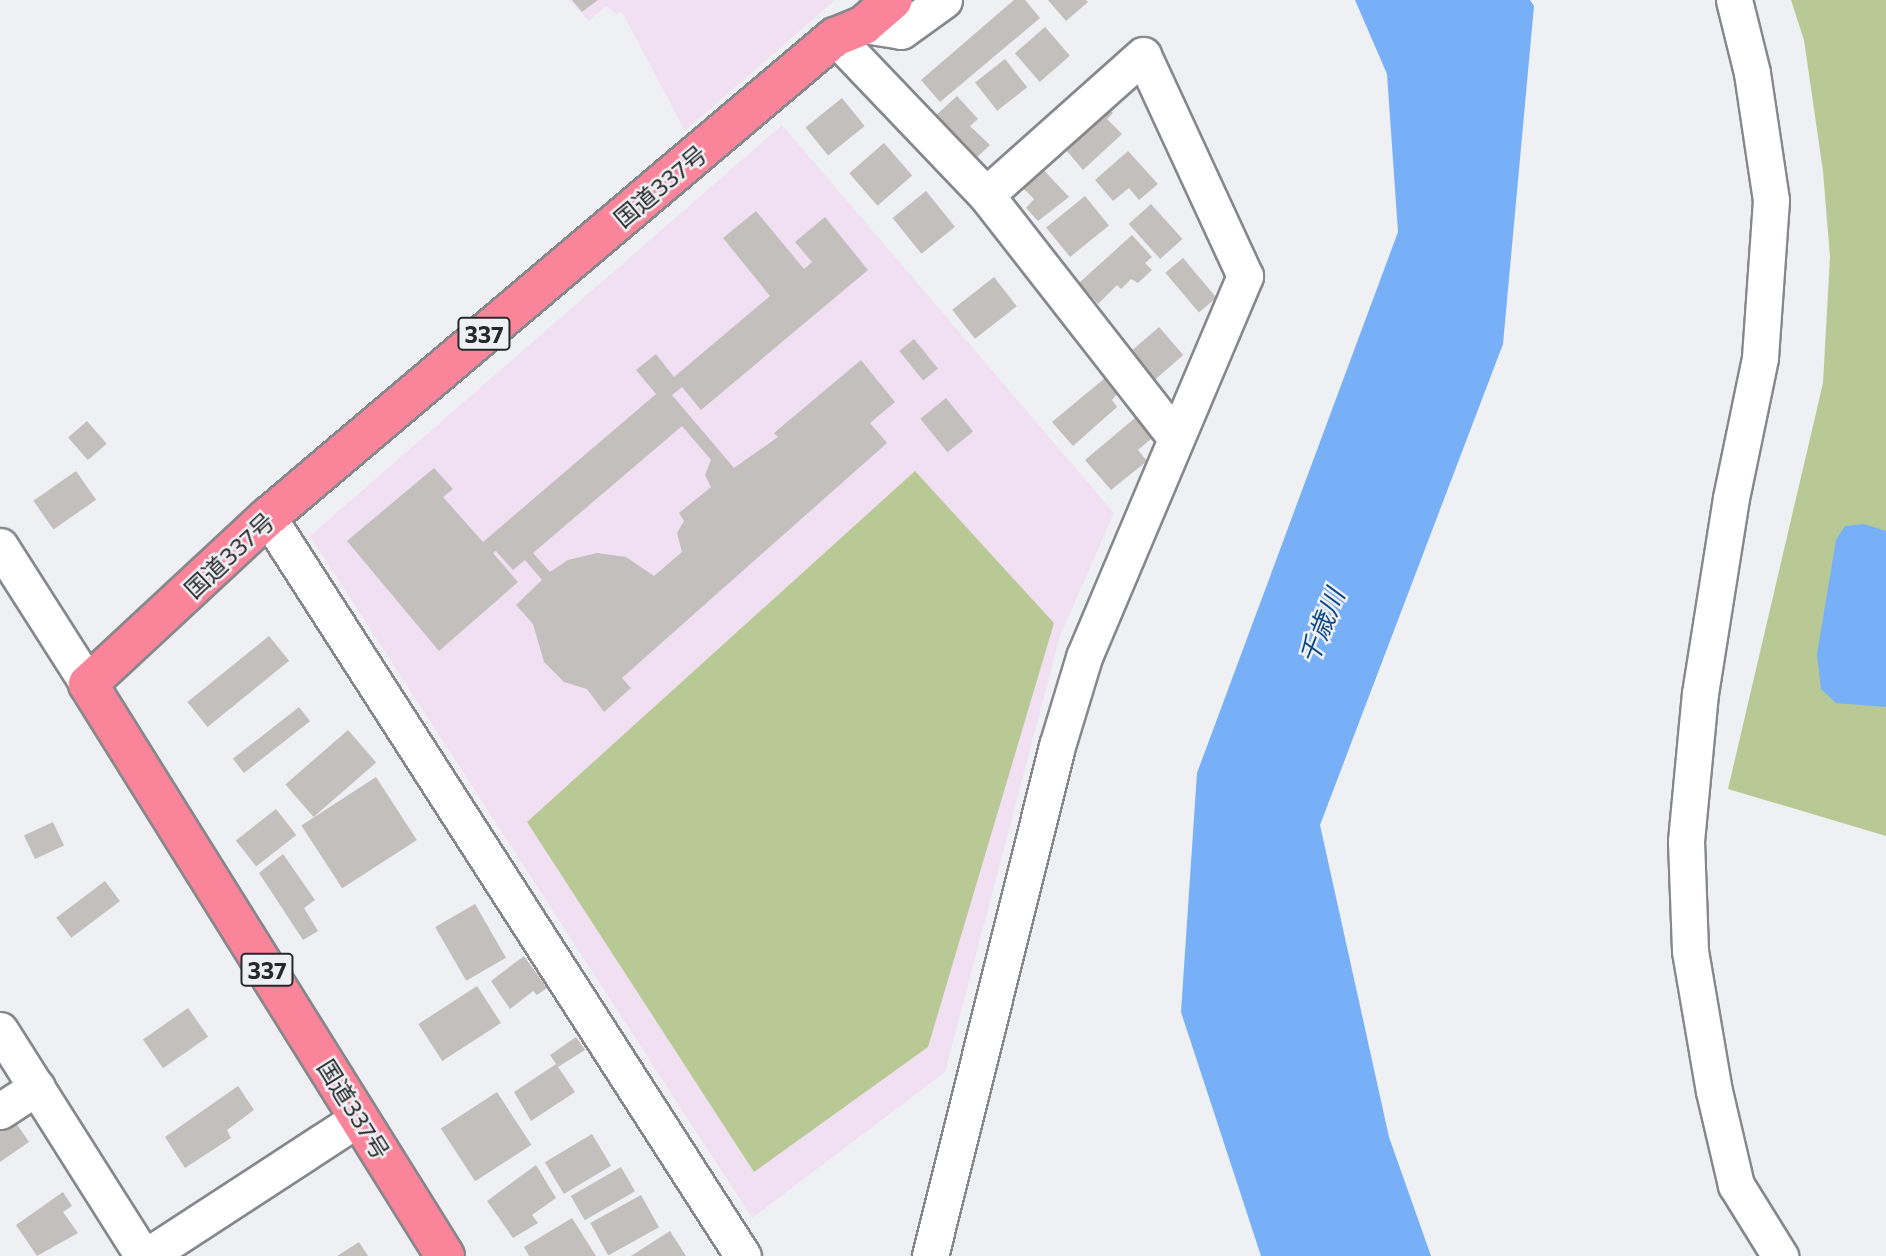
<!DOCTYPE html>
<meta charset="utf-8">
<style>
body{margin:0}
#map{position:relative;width:1886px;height:1256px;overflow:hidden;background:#eef0f4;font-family:Commissioner,"Noto Sans JP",sans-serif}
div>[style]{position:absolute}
.education>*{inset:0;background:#f1e0f2}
.green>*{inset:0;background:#b9c995}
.water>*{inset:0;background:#77b0f7}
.building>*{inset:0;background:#c3bfbc;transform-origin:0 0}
.roads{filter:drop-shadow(2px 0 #86888c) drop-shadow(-2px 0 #86888c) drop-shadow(0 2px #86888c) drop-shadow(0 -2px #86888c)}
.minor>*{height:35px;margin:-17.5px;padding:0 17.5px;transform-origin:17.5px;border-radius:17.5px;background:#fff}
.highway>*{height:38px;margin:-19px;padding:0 19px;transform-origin:19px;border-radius:19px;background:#fa8499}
span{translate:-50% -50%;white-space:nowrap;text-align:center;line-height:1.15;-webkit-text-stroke:5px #eef0f4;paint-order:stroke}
.shield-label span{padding:2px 5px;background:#eef0f4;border:2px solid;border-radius:5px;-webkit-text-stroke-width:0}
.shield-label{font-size:23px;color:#272829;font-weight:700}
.street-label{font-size:24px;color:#272829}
.water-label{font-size:26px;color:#0e4987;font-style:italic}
</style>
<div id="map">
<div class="education">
<div style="clip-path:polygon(569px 0,835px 0,685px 131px,622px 12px,616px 14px,606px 6px,589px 21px)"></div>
<div style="clip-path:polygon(782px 125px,1114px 513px,1060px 636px,945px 1072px,752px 1218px,310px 536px)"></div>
</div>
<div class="green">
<div style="clip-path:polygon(1791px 0,1886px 0,1886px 836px,1728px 789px,1823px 383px,1830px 257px,1823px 171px,1804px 40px)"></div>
<div style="clip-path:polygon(915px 471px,1054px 623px,928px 1047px,754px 1172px,527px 822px)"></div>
</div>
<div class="water">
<div style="clip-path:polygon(1355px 0,1530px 0,1534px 6px,1503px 344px,1320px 825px,1389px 1137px,1431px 1256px,1261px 1256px,1181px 1012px,1197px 773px,1398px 232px,1387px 74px)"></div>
<div style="clip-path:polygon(1864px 524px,1886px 531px,1886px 707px,1836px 703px,1821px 689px,1817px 654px,1836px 540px,1845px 526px)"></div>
</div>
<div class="building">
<div style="clip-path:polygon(572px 0,598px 0,582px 12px)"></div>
<div style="clip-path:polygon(1014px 0,1025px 0,1040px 18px,940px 102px,921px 80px)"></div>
<div style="clip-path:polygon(1048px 0,1086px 0,1088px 2px,1066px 21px)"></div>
<div style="left:1045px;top:27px;width:38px;height:40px;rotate:49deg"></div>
<div style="left:1005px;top:59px;width:36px;height:38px;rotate:52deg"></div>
<div style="clip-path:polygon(957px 96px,978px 119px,970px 126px,990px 145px,973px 161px,933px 118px)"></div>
<div style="left:842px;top:98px;width:36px;height:47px;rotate:51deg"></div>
<div style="clip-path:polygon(1105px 105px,1113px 113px,1107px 119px,1122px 134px,1083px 170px,1061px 144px)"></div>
<div style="left:884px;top:143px;width:43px;height:46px;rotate:49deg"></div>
<div style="clip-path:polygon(1128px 151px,1158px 184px,1139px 200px,1129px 188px,1113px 201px,1095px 180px)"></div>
<div style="clip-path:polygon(1037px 163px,1069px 197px,1038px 221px,1026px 208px,1034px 199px,1017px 182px)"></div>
<div style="left:926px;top:191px;width:46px;height:43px;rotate:51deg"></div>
<div style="left:1085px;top:196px;width:38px;height:50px;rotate:51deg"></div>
<div style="left:1151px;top:204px;width:47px;height:30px;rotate:48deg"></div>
<div style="clip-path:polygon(evenodd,756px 211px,804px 269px,812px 262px,795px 242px,825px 217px,868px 270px,701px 410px,682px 387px,672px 395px,734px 468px,778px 437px,774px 433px,861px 360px,895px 402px,870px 423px,887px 443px,622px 678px,631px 688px,604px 712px,587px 689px,564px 682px,544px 662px,533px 624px,516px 605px,542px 580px,525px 560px,513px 570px,496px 551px,493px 553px,518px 582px,439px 651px,347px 541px,434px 468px,453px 489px,443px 497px,483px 542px,656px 394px,636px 370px,656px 354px,674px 377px,770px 296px,723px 238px,756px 211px,682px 426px,711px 460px,705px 475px,711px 487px,679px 513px,684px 521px,677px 533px,682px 552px,654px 576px,626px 557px,597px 553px,568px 560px,550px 572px,533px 553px,682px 426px)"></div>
<div style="clip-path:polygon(1132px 235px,1152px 257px,1145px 263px,1152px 270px,1138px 283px,1131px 279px,1121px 289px,1117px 285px,1098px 304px,1079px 283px)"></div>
<div style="left:1183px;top:258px;width:52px;height:23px;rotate:50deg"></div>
<div style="left:994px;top:277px;width:37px;height:53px;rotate:52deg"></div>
<div style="left:1159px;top:327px;width:37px;height:42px;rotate:49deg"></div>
<div style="left:914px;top:339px;width:38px;height:19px;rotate:51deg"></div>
<div style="clip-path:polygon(1105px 378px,1117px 394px,1112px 400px,1117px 407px,1073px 446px,1052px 422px)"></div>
<div style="left:946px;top:398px;width:43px;height:33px;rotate:51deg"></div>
<div style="clip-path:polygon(1135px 418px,1152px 438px,1138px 450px,1147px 461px,1111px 490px,1085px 460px)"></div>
<div style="left:87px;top:421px;width:30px;height:25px;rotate:49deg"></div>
<div style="left:76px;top:471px;width:35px;height:52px;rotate:55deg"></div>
<div style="left:269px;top:636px;width:32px;height:105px;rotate:51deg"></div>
<div style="left:299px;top:707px;width:18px;height:84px;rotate:52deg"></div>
<div style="left:348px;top:730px;width:43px;height:83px;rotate:49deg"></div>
<div style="left:376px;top:777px;width:75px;height:89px;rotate:57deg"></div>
<div style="left:276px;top:809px;width:33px;height:51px;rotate:52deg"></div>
<div style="left:53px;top:822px;width:26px;height:32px;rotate:65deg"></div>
<div style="clip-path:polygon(283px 854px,315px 900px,304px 908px,318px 931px,303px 940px,259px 873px)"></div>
<div style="left:105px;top:881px;width:25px;height:61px;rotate:53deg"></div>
<div style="left:475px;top:904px;width:62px;height:46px;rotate:60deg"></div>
<div style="clip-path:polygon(524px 956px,547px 988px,537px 995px,533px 991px,510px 1009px,491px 981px)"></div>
<div style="left:477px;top:986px;width:44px;height:70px;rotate:57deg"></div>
<div style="left:188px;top:1008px;width:35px;height:55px;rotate:55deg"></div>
<div style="clip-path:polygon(576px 1037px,585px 1050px,558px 1067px,575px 1092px,531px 1121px,514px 1092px,556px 1064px,550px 1055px)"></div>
<div style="clip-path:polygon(238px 1086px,254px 1110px,227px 1130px,231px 1138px,185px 1168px,165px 1137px)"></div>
<div style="left:497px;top:1092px;width:63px;height:67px;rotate:57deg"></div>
<div style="clip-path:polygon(14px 1120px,29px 1142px,0 1162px,0 1130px)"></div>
<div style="left:592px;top:1134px;width:37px;height:55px;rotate:59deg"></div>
<div style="clip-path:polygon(536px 1165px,556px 1198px,532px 1215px,538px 1223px,513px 1238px,487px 1201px)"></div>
<div style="left:621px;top:1167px;width:28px;height:58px;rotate:60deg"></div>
<div style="clip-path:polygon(63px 1192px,72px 1206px,63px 1212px,78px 1233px,37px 1256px,16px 1225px)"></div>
<div style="left:641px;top:1195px;width:37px;height:58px;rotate:61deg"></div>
<div style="clip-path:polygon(572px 1218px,596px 1256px,529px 1256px,524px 1247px)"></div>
<div style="clip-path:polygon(670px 1231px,686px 1256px,631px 1256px)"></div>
<div style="clip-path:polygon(359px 1242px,368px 1256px,337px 1256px)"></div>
</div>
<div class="roads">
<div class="minor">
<div style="left:1734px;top:0;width:75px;rotate:76.1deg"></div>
<div style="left:1752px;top:73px;width:128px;rotate:81.5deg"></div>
<div style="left:1771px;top:200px;width:158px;rotate:94deg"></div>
<div style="left:1760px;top:358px;width:143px;rotate:101.7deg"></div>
<div style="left:1731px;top:498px;width:197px;rotate:99deg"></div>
<div style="left:1700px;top:693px;width:149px;rotate:95.4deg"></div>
<div style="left:1686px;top:841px;width:110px;rotate:87.9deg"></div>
<div style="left:1690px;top:951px;width:142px;rotate:80.3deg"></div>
<div style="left:1714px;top:1091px;width:97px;rotate:76.8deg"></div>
<div style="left:1736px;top:1185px;width:84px;rotate:58.2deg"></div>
<div style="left:864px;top:25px;width:37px;rotate:9deg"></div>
<div style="left:901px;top:31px;width:53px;rotate:-35.8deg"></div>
<div style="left:835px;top:37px;width:219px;rotate:46.3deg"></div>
<div style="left:986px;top:195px;width:307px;rotate:52deg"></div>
<div style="left:268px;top:517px;width:878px;rotate:57.27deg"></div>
<div style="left:0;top:546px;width:164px;rotate:57.5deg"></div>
<div style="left:0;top:1030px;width:267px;rotate:57.7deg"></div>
<div style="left:0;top:1111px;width:44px;rotate:-33deg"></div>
<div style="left:147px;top:1256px;width:253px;rotate:-33.1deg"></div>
<div style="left:930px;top:1256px;width:526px;rotate:-76.02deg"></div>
<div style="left:1057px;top:746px;width:93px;rotate:-73.1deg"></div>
<div style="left:1084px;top:657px;width:414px;rotate:-67.1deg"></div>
<div style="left:1245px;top:276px;width:243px;rotate:-114.8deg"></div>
<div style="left:1143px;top:55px;width:210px;rotate:138.3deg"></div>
</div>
<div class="highway">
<div style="left:445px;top:1256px;width:674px;rotate:-121.97deg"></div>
<div style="left:88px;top:684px;width:246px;rotate:-42.9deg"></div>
<div style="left:268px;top:517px;width:743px;rotate:-40.25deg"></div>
<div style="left:835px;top:37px;width:31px;rotate:-22deg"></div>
<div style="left:864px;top:25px;width:38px;rotate:-41deg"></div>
</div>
</div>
<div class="shield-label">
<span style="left:484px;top:334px">337</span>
<span style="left:267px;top:970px">337</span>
</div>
<div class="street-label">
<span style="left:660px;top:186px;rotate:-40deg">国道337号</span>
<span style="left:229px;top:555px;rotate:-43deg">国道337号</span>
<span style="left:354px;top:1109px;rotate:58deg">国道337号</span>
</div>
<div class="water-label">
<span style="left:1321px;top:626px;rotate:-68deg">千歳川</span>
</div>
</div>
